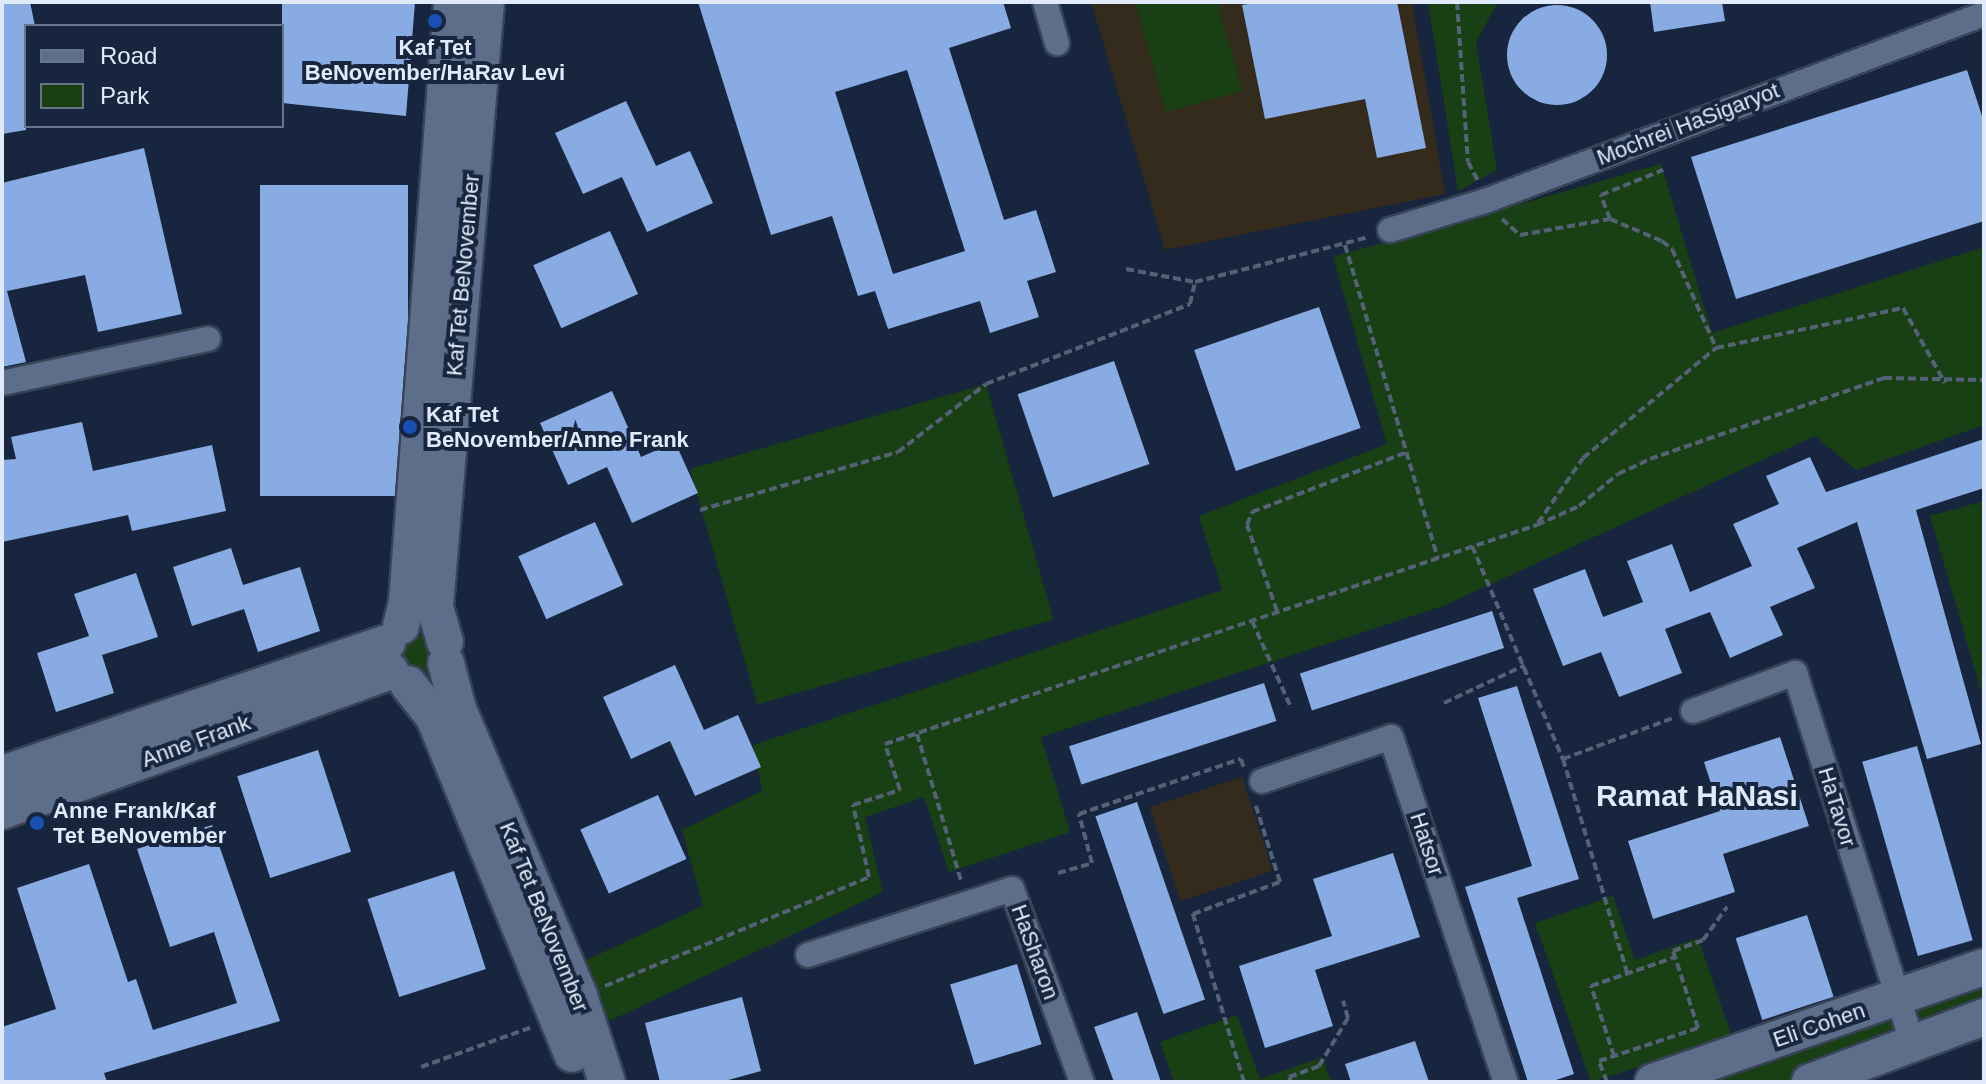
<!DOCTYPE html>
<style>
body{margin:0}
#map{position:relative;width:1986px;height:1084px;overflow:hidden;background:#17263e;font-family:Arial,sans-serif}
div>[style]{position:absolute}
.education>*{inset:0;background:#352b1c;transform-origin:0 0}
.green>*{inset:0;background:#193f14;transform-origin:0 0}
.round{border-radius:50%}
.building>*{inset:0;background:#89abe3;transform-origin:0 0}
.path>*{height:4px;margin-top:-2px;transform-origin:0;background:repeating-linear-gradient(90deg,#546177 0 8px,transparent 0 12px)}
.roads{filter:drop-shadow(2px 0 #384357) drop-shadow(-2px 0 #384357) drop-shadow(0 2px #384357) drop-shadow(0 -2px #384357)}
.street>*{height:24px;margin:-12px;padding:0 12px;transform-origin:12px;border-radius:12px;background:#5c6e8a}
.secondary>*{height:36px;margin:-18px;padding:0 18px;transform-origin:18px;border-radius:18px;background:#5c6e8a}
.dots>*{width:22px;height:22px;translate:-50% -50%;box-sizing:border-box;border:4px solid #17263e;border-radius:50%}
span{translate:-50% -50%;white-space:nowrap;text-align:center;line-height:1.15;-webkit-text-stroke:8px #17263e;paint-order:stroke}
.poi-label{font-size:22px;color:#e0eafa;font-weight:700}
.left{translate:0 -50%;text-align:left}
.street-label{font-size:22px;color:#e0eafa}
.district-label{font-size:30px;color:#e0eafa;font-weight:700}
.frame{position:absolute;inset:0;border:4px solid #e0eafa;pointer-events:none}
.legend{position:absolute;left:24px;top:24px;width:260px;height:104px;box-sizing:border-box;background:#17263e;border:2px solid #677489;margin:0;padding:10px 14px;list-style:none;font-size:24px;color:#e0eafa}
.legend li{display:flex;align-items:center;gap:16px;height:40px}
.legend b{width:40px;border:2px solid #677489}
</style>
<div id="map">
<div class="education">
<div style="clip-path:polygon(1091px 2px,1412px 2px,1445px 194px,1165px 250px)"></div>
<div style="left:1242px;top:777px;width:99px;height:97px;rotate:72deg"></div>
</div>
<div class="green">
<div style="clip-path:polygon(1135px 2px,1217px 2px,1243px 91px,1166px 112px)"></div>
<div style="clip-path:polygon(1428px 2px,1498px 2px,1476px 42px,1497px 170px,1458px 191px)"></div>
<div style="clip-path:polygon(1661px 164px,1712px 333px,1984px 247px,1984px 425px,1856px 470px,1815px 436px,1443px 606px,1041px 737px,1070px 832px,949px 872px,924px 797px,865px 817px,883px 892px,603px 1024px,582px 962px,703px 906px,682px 830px,762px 791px,753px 745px,1222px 590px,1199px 516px,1387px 444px,1333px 257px)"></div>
<div style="left:986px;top:384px;width:245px;height:308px;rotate:74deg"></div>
<div style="clip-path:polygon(1984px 501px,1984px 690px,1981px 691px,1930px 516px)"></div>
<div class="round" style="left:397px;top:635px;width:40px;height:40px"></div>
<div style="clip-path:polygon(1613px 896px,1635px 960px,1698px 938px,1732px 1037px,1591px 1082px,1535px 923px)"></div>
<div style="clip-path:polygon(1984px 967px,1984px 1017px,1810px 1082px,1653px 1082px)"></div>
<div style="clip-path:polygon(1237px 1015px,1260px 1079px,1323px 1057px,1331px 1082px,1174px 1082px,1160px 1042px)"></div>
</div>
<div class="building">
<div style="clip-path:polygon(2px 2px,30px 2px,35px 26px,26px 26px,26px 130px,2px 134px)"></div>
<div style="clip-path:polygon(282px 2px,415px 2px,406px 116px,282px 103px)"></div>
<div style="clip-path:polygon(evenodd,698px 2px,1003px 2px,1011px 28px,949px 48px,1004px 220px,1036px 210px,1056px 272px,1027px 281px,1039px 317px,990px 333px,980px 301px,888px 329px,875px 291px,858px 296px,832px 216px,771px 235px,698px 2px,907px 70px,965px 251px,893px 274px,835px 92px,907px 70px)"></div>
<div style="clip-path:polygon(1260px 2px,1397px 2px,1426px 148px,1377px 158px,1365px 99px,1265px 119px,1242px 5px)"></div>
<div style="clip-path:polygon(1650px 2px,1722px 2px,1725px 21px,1654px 32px)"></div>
<div class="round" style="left:1507px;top:5px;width:100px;height:100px"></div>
<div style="clip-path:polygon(1967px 70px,1984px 122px,1984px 221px,1736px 299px,1691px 157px)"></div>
<div style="clip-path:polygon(626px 101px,656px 166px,690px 151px,713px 203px,647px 232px,622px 177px,583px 194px,555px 133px)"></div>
<div style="clip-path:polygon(144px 148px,182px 314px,98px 332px,85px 275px,7px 291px,26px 362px,2px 367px,2px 183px)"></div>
<div style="left:260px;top:185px;width:148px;height:311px"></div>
<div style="left:610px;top:231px;width:69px;height:84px;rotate:66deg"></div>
<div style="left:1319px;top:307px;width:128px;height:132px;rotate:71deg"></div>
<div style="left:1114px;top:361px;width:109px;height:102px;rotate:71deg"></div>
<div style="clip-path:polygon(612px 391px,641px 457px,675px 442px,698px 493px,632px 523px,607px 467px,568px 485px,540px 423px)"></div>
<div style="clip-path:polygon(82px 422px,93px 471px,212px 445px,226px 511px,132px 531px,128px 515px,2px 542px,2px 460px,16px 459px,11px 437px)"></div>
<div style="clip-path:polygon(1984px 439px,1984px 488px,1916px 510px,1981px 744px,1927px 759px,1857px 522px,1797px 548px,1815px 588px,1770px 607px,1783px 635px,1730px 658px,1710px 612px,1665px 629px,1682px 673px,1619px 697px,1601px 652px,1563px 666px,1533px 589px,1585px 569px,1603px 617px,1643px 602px,1627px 561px,1672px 544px,1690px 592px,1752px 566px,1733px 524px,1779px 504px,1766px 476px,1810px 457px,1826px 492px)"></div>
<div style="left:595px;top:522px;width:69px;height:84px;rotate:66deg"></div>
<div style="clip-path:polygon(231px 548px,243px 585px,300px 567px,320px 631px,258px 652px,244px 609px,192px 626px,173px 567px)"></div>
<div style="clip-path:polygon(136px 573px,158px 637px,102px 655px,114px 693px,56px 712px,37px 653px,89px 636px,74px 594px)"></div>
<div style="left:1492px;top:611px;width:39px;height:202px;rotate:72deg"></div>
<div style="clip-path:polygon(675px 665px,704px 730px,738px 715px,761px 767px,695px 796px,670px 741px,631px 759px,603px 697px)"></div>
<div style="left:1264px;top:683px;width:40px;height:205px;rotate:72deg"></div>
<div style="clip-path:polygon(1517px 686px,1579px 879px,1517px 898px,1574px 1074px,1550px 1082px,1528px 1082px,1465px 887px,1532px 866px,1478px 698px)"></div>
<div style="clip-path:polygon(1780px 737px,1809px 826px,1723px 854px,1735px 892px,1653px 919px,1628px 841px,1720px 811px,1704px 762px)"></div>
<div style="left:1917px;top:746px;width:202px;height:57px;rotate:74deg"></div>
<div style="left:318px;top:750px;width:107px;height:85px;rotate:72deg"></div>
<div style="left:658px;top:795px;width:70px;height:85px;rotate:66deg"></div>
<div style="left:1137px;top:802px;width:209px;height:44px;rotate:71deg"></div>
<div style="clip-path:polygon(212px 825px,280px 1021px,104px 1073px,107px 1082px,2px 1082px,2px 1027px,56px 1009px,17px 888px,89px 864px,128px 982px,136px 979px,153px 1030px,237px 1003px,214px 932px,170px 947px,137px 849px)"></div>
<div style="clip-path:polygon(1393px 853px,1420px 937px,1315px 970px,1333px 1026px,1265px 1048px,1239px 966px,1332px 936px,1313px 879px)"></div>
<div style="left:454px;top:871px;width:103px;height:91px;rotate:72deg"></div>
<div style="left:1807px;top:915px;width:86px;height:75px;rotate:72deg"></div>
<div style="left:1017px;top:964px;width:84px;height:70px;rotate:73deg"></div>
<div style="clip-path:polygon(742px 997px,761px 1071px,721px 1082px,660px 1082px,645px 1023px)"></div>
<div style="clip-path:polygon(1137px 1012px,1161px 1082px,1114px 1082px,1094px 1027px)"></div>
<div style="clip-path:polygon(1415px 1041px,1429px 1082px,1351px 1082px,1345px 1064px)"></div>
</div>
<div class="path">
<div style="left:1457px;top:2px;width:160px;rotate:86.1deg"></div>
<div style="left:1468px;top:162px;width:21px;rotate:62deg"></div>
<div style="left:1502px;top:219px;width:24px;rotate:42deg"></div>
<div style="left:1520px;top:235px;width:91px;rotate:-10.1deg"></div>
<div style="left:1610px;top:219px;width:56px;rotate:22.9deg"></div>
<div style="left:1662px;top:241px;width:13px;rotate:39deg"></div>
<div style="left:1672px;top:249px;width:108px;rotate:66deg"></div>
<div style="left:1610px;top:219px;width:26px;rotate:-111deg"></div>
<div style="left:1601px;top:195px;width:67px;rotate:-22deg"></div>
<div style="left:1345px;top:245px;width:327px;rotate:73.5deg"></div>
<div style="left:1126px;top:269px;width:70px;rotate:10.7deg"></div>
<div style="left:1195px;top:282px;width:180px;rotate:-14.5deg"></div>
<div style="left:700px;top:510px;width:206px;rotate:-16.3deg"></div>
<div style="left:898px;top:452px;width:111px;rotate:-37.7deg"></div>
<div style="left:986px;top:384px;width:219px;rotate:-21.4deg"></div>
<div style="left:1190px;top:304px;width:23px;rotate:-77deg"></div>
<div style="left:1538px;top:523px;width:79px;rotate:-55.3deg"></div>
<div style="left:1583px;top:458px;width:173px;rotate:-39.6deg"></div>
<div style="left:1716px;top:348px;width:191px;rotate:-12.1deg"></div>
<div style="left:1903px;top:308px;width:86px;rotate:60.8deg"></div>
<div style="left:1472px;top:546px;width:232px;rotate:66.9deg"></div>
<div style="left:1563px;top:759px;width:223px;rotate:73.3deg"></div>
<div style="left:1277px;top:611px;width:91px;rotate:-109.2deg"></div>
<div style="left:1247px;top:525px;width:14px;rotate:-69deg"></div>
<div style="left:1252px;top:512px;width:164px;rotate:-21.1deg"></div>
<div style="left:1252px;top:621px;width:92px;rotate:65.7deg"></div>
<div style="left:1444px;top:703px;width:89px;rotate:-25.1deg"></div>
<div style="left:917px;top:734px;width:153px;rotate:73.3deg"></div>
<div style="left:1563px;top:759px;width:117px;rotate:-20.4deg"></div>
<div style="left:1058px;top:873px;width:35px;rotate:-16deg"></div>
<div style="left:1092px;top:863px;width:51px;rotate:-104.9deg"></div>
<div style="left:1079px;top:814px;width:171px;rotate:-18.8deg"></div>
<div style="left:1241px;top:759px;width:9px;rotate:72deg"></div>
<div style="left:605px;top:986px;width:286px;rotate:-22.4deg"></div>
<div style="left:869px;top:877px;width:74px;rotate:-102.5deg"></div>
<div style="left:853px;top:805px;width:49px;rotate:-17.7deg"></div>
<div style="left:900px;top:790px;width:48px;rotate:-108.1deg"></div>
<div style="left:885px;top:744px;width:688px;rotate:-18.57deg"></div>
<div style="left:1537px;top:525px;width:46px;rotate:-24.3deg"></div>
<div style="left:1579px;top:506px;width:50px;rotate:-39.4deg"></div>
<div style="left:1618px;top:474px;width:35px;rotate:-25deg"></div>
<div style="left:1650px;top:459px;width:248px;rotate:-19.1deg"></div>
<div style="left:1884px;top:378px;width:100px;rotate:1.1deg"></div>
<div style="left:1614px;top:1056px;width:74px;rotate:-108.2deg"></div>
<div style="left:1591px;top:986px;width:89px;rotate:-19deg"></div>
<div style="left:1675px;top:957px;width:6px;rotate:-108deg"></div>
<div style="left:1673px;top:951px;width:32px;rotate:-20deg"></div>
<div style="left:1703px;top:940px;width:41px;rotate:-54deg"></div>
<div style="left:421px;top:1067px;width:118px;rotate:-19.8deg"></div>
<div style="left:1244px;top:1082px;width:176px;rotate:-106.9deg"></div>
<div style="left:1193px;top:914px;width:93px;rotate:-20.2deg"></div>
<div style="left:1280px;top:882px;width:83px;rotate:-107.6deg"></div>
<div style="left:1291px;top:1082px;width:5px;rotate:-112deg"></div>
<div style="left:1289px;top:1077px;width:32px;rotate:-20deg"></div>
<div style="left:1319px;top:1066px;width:56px;rotate:-58.9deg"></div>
<div style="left:1348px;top:1018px;width:18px;rotate:-106deg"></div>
<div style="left:1607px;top:1082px;width:22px;rotate:-111deg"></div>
<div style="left:1599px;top:1061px;width:104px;rotate:-18.4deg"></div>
<div style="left:1698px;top:1028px;width:75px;rotate:-107.9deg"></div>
</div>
<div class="roads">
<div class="street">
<div style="left:1045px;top:2px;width:43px;rotate:73.7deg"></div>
<div style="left:1390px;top:230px;width:102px;rotate:-17deg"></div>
<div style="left:1488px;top:200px;width:530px;rotate:-20.56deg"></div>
<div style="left:2px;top:383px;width:211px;rotate:-12.1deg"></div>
<div style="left:1693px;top:711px;width:109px;rotate:-20.4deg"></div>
<div style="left:1795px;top:673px;width:390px;rotate:72.4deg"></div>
<div style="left:1262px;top:781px;width:136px;rotate:-18.8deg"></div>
<div style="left:1391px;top:737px;width:364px;rotate:71.6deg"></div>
<div style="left:808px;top:955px;width:214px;rotate:-17.9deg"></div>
<div style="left:1012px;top:889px;width:205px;rotate:70.1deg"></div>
</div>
<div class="secondary">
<div style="left:401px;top:626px;width:25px;rotate:-76deg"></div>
<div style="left:407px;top:602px;width:602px;rotate:-85.71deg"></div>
<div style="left:445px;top:642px;width:37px;rotate:-106deg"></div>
<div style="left:435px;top:606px;width:606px;rotate:-85.17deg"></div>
<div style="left:446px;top:663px;width:48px;rotate:75.4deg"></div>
<div style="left:458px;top:709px;width:311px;rotate:67.1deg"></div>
<div style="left:579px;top:996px;width:90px;rotate:72deg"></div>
<div style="left:408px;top:684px;width:42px;rotate:51.8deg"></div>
<div style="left:434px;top:717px;width:364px;rotate:67.7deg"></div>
<div style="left:2px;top:774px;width:407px;rotate:-18.8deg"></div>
<div style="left:2px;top:811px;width:413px;rotate:-19.8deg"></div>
<div style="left:1653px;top:1082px;width:350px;rotate:-19.2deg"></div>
<div style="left:1810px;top:1082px;width:186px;rotate:-20.5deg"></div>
</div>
</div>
<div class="dots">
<div style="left:435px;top:21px;background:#1a4fb4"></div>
<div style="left:410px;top:427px;background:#1a4fb4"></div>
<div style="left:37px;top:823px;background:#1a4fb4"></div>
</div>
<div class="poi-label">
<span style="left:435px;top:60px">Kaf Tet<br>BeNovember/HaRav Levi</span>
<span class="left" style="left:426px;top:427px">Kaf Tet<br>BeNovember/Anne Frank</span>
<span class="left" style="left:53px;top:823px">Anne Frank/Kaf<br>Tet BeNovember</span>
</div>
<div class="street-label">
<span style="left:1688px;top:124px;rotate:-21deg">Mochrei HaSigaryot</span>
<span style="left:463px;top:275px;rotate:-85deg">Kaf Tet BeNovember</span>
<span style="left:196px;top:741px;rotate:-20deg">Anne Frank</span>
<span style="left:1837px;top:807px;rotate:73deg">HaTavor</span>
<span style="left:1427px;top:844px;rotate:72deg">Hatsor</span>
<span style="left:544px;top:917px;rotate:68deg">Kaf Tet BeNovember</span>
<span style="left:1035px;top:952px;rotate:70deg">HaSharon</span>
<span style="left:1819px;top:1025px;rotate:-19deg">Eli Cohen</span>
</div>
<div class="district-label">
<span style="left:1697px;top:796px">Ramat HaNasi</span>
</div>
<div class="frame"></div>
<ul class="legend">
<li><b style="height:10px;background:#5c6e8a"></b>Road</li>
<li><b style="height:22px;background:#193f14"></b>Park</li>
</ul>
</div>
